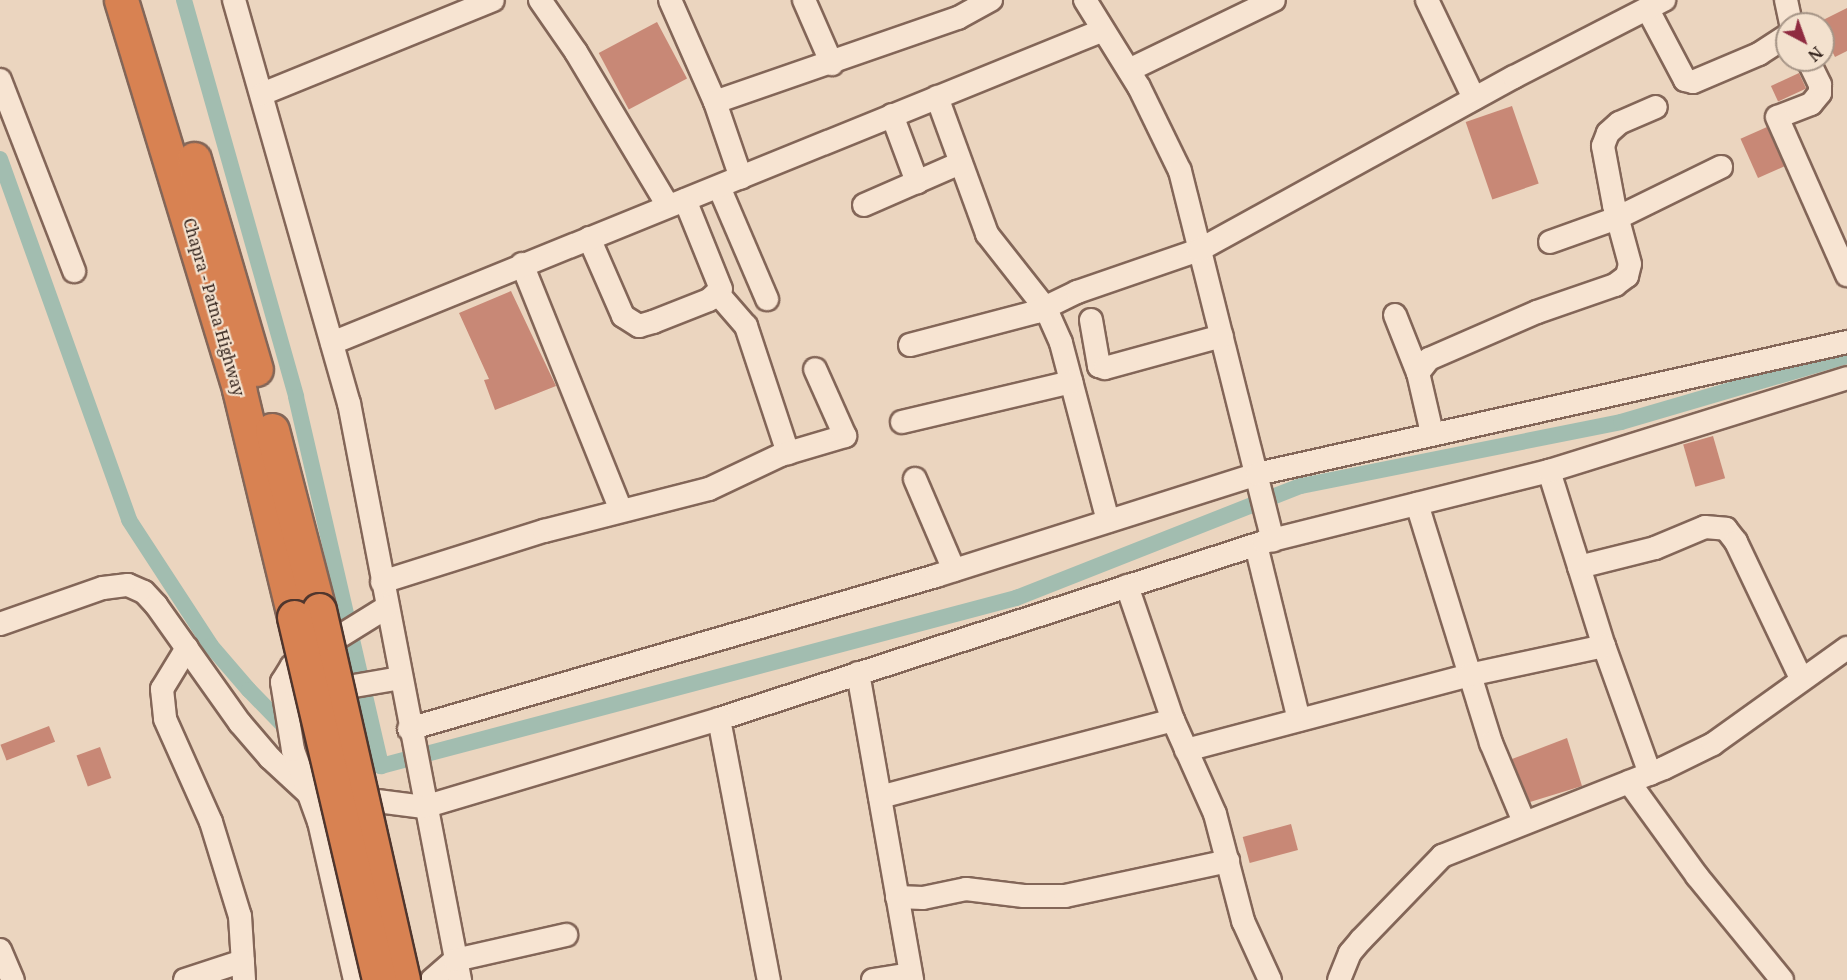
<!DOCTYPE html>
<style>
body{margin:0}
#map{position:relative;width:1847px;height:980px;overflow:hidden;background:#ebd5bf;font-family:"Noto Serif",serif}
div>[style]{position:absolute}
.canal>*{height:16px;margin:-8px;padding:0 8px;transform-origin:8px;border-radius:8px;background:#a2bdb0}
.building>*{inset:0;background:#c88876;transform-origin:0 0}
.roads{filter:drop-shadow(2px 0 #836658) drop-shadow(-2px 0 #836658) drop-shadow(0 2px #836658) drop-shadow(0 -2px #836658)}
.minor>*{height:22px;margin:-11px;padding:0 11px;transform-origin:11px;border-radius:11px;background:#f7e4d2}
.highway>*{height:33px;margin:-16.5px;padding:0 16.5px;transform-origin:16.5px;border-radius:16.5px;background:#d88252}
.bridges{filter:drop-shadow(2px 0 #50362d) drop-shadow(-2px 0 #50362d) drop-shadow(0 2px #50362d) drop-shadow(0 -2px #50362d)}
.highway-bridge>*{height:33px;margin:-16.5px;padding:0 16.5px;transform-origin:16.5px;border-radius:16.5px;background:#d88252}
span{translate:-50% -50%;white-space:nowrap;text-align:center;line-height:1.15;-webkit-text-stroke:4.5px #f3e1ce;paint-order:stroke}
.street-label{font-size:16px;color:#33231c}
.north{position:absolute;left:1775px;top:12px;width:60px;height:60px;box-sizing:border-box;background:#f3e1ce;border:2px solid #a69587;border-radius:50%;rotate:139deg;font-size:16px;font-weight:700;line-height:24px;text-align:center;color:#33231c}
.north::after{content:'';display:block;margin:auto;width:21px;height:27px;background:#8f2b40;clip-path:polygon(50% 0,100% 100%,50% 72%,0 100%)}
</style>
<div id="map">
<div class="canal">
<div style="left:184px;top:0;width:412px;rotate:74.2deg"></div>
<div style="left:296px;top:397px;width:379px;rotate:77deg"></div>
<div style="left:0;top:159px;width:383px;rotate:70.3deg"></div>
<div style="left:129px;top:520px;width:150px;rotate:56.9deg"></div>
<div style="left:211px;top:646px;width:58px;rotate:49.2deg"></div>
<div style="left:249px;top:690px;width:57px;rotate:45.7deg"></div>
<div style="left:289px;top:731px;width:40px;rotate:20.2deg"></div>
<div style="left:351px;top:754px;width:32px;rotate:22deg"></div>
<div style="left:381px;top:766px;width:657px;rotate:-14.82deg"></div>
<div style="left:1016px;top:598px;width:306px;rotate:-21.5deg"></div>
<div style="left:1301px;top:486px;width:326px;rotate:-11.3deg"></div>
<div style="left:1621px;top:422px;width:235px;rotate:-16.3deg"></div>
</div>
<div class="building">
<div style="clip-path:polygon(1847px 8px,1847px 51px,1835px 57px,1830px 47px,1823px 51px,1823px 20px)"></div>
<div style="left:657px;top:22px;width:64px;height:66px;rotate:62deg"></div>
<div style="left:1799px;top:73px;width:17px;height:31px;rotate:65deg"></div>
<div style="left:1512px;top:106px;width:82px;height:49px;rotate:71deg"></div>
<div style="left:1767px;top:127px;width:43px;height:29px;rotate:66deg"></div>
<div style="clip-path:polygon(511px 291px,556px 386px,495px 410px,484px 380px,489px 379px,459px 313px)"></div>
<div style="left:1713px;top:436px;width:44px;height:31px;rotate:74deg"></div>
<div style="left:49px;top:726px;width:17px;height:52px;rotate:69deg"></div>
<div style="clip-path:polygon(1567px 738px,1582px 786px,1530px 802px,1512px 759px)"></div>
<div style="left:100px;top:747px;width:33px;height:25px;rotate:70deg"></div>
<div style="left:1291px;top:824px;width:27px;height:50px;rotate:75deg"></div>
</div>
<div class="roads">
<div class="minor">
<div style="left:234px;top:0;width:419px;rotate:74.1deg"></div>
<div style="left:349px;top:403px;width:588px;rotate:79.11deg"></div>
<div style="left:540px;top:0;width:63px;rotate:55.3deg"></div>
<div style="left:576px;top:52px;width:179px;rotate:59.1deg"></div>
<div style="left:670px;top:0;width:111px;rotate:66.2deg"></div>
<div style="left:715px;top:102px;width:80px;rotate:71.1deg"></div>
<div style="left:804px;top:0;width:70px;rotate:66.4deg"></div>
<div style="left:1085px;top:0;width:102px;rotate:58.2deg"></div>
<div style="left:1139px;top:87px;width:93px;rotate:64deg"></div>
<div style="left:1180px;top:171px;width:381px;rotate:75.9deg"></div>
<div style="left:1427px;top:0;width:109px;rotate:64.4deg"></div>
<div style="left:1786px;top:0;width:25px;rotate:78deg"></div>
<div style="left:1648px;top:10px;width:79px;rotate:62.1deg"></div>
<div style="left:1685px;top:80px;width:8px;rotate:14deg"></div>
<div style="left:1693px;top:82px;width:72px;rotate:-23deg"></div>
<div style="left:1759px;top:54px;width:33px;rotate:-33deg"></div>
<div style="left:1808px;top:60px;width:28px;rotate:64deg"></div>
<div style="left:1820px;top:85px;width:8px;rotate:90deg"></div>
<div style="left:1820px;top:93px;width:14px;rotate:129deg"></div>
<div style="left:1811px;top:104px;width:36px;rotate:159deg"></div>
<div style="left:1777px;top:117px;width:173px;rotate:66.1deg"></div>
<div style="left:1129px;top:70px;width:161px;rotate:-25.8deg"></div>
<div style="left:0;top:80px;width:205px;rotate:68.8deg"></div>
<div style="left:262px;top:94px;width:249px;rotate:-22.1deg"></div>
<div style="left:937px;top:97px;width:146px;rotate:69.9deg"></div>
<div style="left:987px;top:234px;width:95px;rotate:51.8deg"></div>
<div style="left:1046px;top:309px;width:37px;rotate:66deg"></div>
<div style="left:1061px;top:343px;width:184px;rotate:75.2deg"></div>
<div style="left:715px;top:102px;width:257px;rotate:-19.1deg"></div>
<div style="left:958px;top:18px;width:38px;rotate:-29deg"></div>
<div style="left:892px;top:115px;width:72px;rotate:69.5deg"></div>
<div style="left:719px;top:187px;width:122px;rotate:66.8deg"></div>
<div style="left:864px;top:205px;width:105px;rotate:-23.6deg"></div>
<div style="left:589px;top:238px;width:85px;rotate:66.4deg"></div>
<div style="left:623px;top:316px;width:19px;rotate:32deg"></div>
<div style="left:639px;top:326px;width:15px;rotate:-16deg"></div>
<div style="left:653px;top:322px;width:60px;rotate:-21.4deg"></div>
<div style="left:709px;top:300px;width:16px;rotate:-43deg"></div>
<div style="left:721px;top:289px;width:96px;rotate:-112deg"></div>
<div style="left:1550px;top:242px;width:71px;rotate:-19.7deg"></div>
<div style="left:1617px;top:218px;width:116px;rotate:-26.1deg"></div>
<div style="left:522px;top:264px;width:265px;rotate:68.1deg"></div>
<div style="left:719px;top:295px;width:41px;rotate:48.9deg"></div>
<div style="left:746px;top:326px;width:134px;rotate:71.7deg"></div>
<div style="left:1395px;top:315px;width:62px;rotate:68.4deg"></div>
<div style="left:1091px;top:320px;width:47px;rotate:80.1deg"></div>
<div style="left:1099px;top:366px;width:6px;rotate:18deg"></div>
<div style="left:1105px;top:368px;width:121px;rotate:-15.3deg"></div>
<div style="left:332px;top:343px;width:830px;rotate:-22.08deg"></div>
<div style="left:910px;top:345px;width:130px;rotate:-14.7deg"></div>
<div style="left:1036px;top:312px;width:46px;rotate:-26deg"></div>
<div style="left:1077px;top:292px;width:129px;rotate:-19deg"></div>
<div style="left:1199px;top:250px;width:359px;rotate:-28.8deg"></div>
<div style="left:1514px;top:77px;width:169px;rotate:-27.2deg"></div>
<div style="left:902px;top:422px;width:174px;rotate:-13.3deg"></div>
<div style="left:1432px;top:433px;width:62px;rotate:-103.1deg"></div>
<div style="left:1418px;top:373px;width:18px;rotate:-52deg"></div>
<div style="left:1429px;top:359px;width:118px;rotate:-23.5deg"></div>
<div style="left:1537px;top:312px;width:83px;rotate:-19.1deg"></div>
<div style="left:1615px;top:285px;width:15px;rotate:-37deg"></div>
<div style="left:1627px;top:276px;width:12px;rotate:-76deg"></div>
<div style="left:1630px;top:264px;width:61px;rotate:-105.2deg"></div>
<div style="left:1614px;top:205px;width:60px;rotate:-100.6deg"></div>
<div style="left:1603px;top:146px;width:14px;rotate:-69deg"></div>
<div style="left:1608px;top:133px;width:15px;rotate:-42deg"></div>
<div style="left:1619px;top:123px;width:40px;rotate:-23.4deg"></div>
<div style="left:1549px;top:471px;width:183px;rotate:72.6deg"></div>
<div style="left:1604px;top:646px;width:136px;rotate:70.2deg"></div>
<div style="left:915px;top:479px;width:99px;rotate:66.8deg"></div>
<div style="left:1417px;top:504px;width:250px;rotate:72.8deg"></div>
<div style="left:1491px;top:743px;width:86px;rotate:67.3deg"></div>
<div style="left:1256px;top:545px;width:180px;rotate:76.2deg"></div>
<div style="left:1579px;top:567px;width:78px;rotate:-14deg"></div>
<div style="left:1655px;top:548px;width:54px;rotate:-22.8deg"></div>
<div style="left:1705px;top:527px;width:21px;rotate:5deg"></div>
<div style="left:1726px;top:529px;width:16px;rotate:52deg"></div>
<div style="left:1736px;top:542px;width:151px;rotate:64.5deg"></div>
<div style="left:382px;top:582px;width:170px;rotate:-17.5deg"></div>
<div style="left:544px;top:531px;width:170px;rotate:-14.3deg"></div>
<div style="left:709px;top:489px;width:80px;rotate:-25.3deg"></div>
<div style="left:781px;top:455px;width:67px;rotate:-16.5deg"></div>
<div style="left:845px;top:436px;width:73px;rotate:-114.1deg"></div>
<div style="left:1127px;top:586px;width:142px;rotate:71.1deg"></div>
<div style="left:0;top:624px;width:109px;rotate:-19.3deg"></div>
<div style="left:103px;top:588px;width:25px;rotate:-7deg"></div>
<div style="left:128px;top:585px;width:17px;rotate:24deg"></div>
<div style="left:144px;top:592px;width:18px;rotate:47deg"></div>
<div style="left:156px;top:605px;width:145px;rotate:54.6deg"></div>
<div style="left:240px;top:723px;width:46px;rotate:49.4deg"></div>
<div style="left:270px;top:758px;width:50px;rotate:42.6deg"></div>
<div style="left:307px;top:792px;width:118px;rotate:7.3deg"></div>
<div style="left:424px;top:807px;width:308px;rotate:-16.6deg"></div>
<div style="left:719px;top:719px;width:573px;rotate:-17.99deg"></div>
<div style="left:1264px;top:542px;width:294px;rotate:-14deg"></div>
<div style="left:1549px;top:471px;width:312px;rotate:-17.3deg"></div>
<div style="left:187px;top:648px;width:48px;rotate:121.4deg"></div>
<div style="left:162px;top:689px;width:30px;rotate:84deg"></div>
<div style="left:165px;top:719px;width:113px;rotate:65.9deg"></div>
<div style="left:211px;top:822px;width:98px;rotate:72.9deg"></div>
<div style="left:240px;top:916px;width:64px;rotate:86.4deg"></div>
<div style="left:858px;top:673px;width:312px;rotate:80deg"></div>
<div style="left:325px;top:691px;width:76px;rotate:-9.8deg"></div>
<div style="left:719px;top:719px;width:266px;rotate:79.2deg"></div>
<div style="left:409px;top:729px;width:549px;rotate:-16.19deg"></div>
<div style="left:936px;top:576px;width:337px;rotate:-17.6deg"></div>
<div style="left:1257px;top:474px;width:605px;rotate:-12.61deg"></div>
<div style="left:1186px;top:750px;width:293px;rotate:-14.8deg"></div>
<div style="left:1469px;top:675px;width:138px;rotate:-12.1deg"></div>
<div style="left:1629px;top:782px;width:116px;rotate:54.1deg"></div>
<div style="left:1697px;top:876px;width:134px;rotate:50.7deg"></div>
<div style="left:880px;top:797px;width:303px;rotate:-14.7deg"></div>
<div style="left:1173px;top:720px;width:103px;rotate:65.9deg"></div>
<div style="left:1215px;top:814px;width:111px;rotate:75.3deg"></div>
<div style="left:1243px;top:921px;width:65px;rotate:65.4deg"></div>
<div style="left:897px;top:897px;width:26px;rotate:2deg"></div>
<div style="left:923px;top:898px;width:44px;rotate:-11.8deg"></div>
<div style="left:966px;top:889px;width:58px;rotate:6.9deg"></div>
<div style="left:1024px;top:896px;width:41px"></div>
<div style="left:1065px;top:896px;width:167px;rotate:-12.1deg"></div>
<div style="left:0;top:950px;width:33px;rotate:67deg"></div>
<div style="left:185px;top:980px;width:61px;rotate:-18.1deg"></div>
<div style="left:355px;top:980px;width:162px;rotate:-102.8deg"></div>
<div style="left:319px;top:822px;width:77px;rotate:-109.9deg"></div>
<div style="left:293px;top:750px;width:69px;rotate:-99.2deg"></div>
<div style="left:282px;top:682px;width:19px;rotate:-58deg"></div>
<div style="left:292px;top:666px;width:112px;rotate:-31.8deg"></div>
<div style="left:432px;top:980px;width:30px;rotate:-41deg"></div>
<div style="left:455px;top:960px;width:114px;rotate:-12.7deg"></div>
<div style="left:873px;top:980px;width:38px;rotate:-9deg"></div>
<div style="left:1339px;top:980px;width:29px;rotate:-68deg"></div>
<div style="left:1350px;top:953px;width:17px;rotate:-50deg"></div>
<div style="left:1361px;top:940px;width:117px;rotate:-46deg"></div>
<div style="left:1442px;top:856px;width:239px;rotate:-21.6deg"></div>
<div style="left:1664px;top:768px;width:55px;rotate:-26.1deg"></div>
<div style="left:1713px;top:744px;width:165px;rotate:-35.6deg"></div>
</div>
<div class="highway">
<div style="left:121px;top:0;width:407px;rotate:73.1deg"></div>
<div style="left:239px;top:389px;width:235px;rotate:76.4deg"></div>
<div style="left:194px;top:159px;width:219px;rotate:73.6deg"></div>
<div style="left:272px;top:430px;width:186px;rotate:75.4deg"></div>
</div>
</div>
<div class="bridges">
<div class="highway-bridge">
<div style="left:319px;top:610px;width:379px;rotate:77.2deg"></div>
<div style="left:294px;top:617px;width:373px;rotate:76.8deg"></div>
</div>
</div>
<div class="street-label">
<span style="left:214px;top:307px;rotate:74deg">Chapra - Patna Highway</span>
</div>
<div class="north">N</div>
</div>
